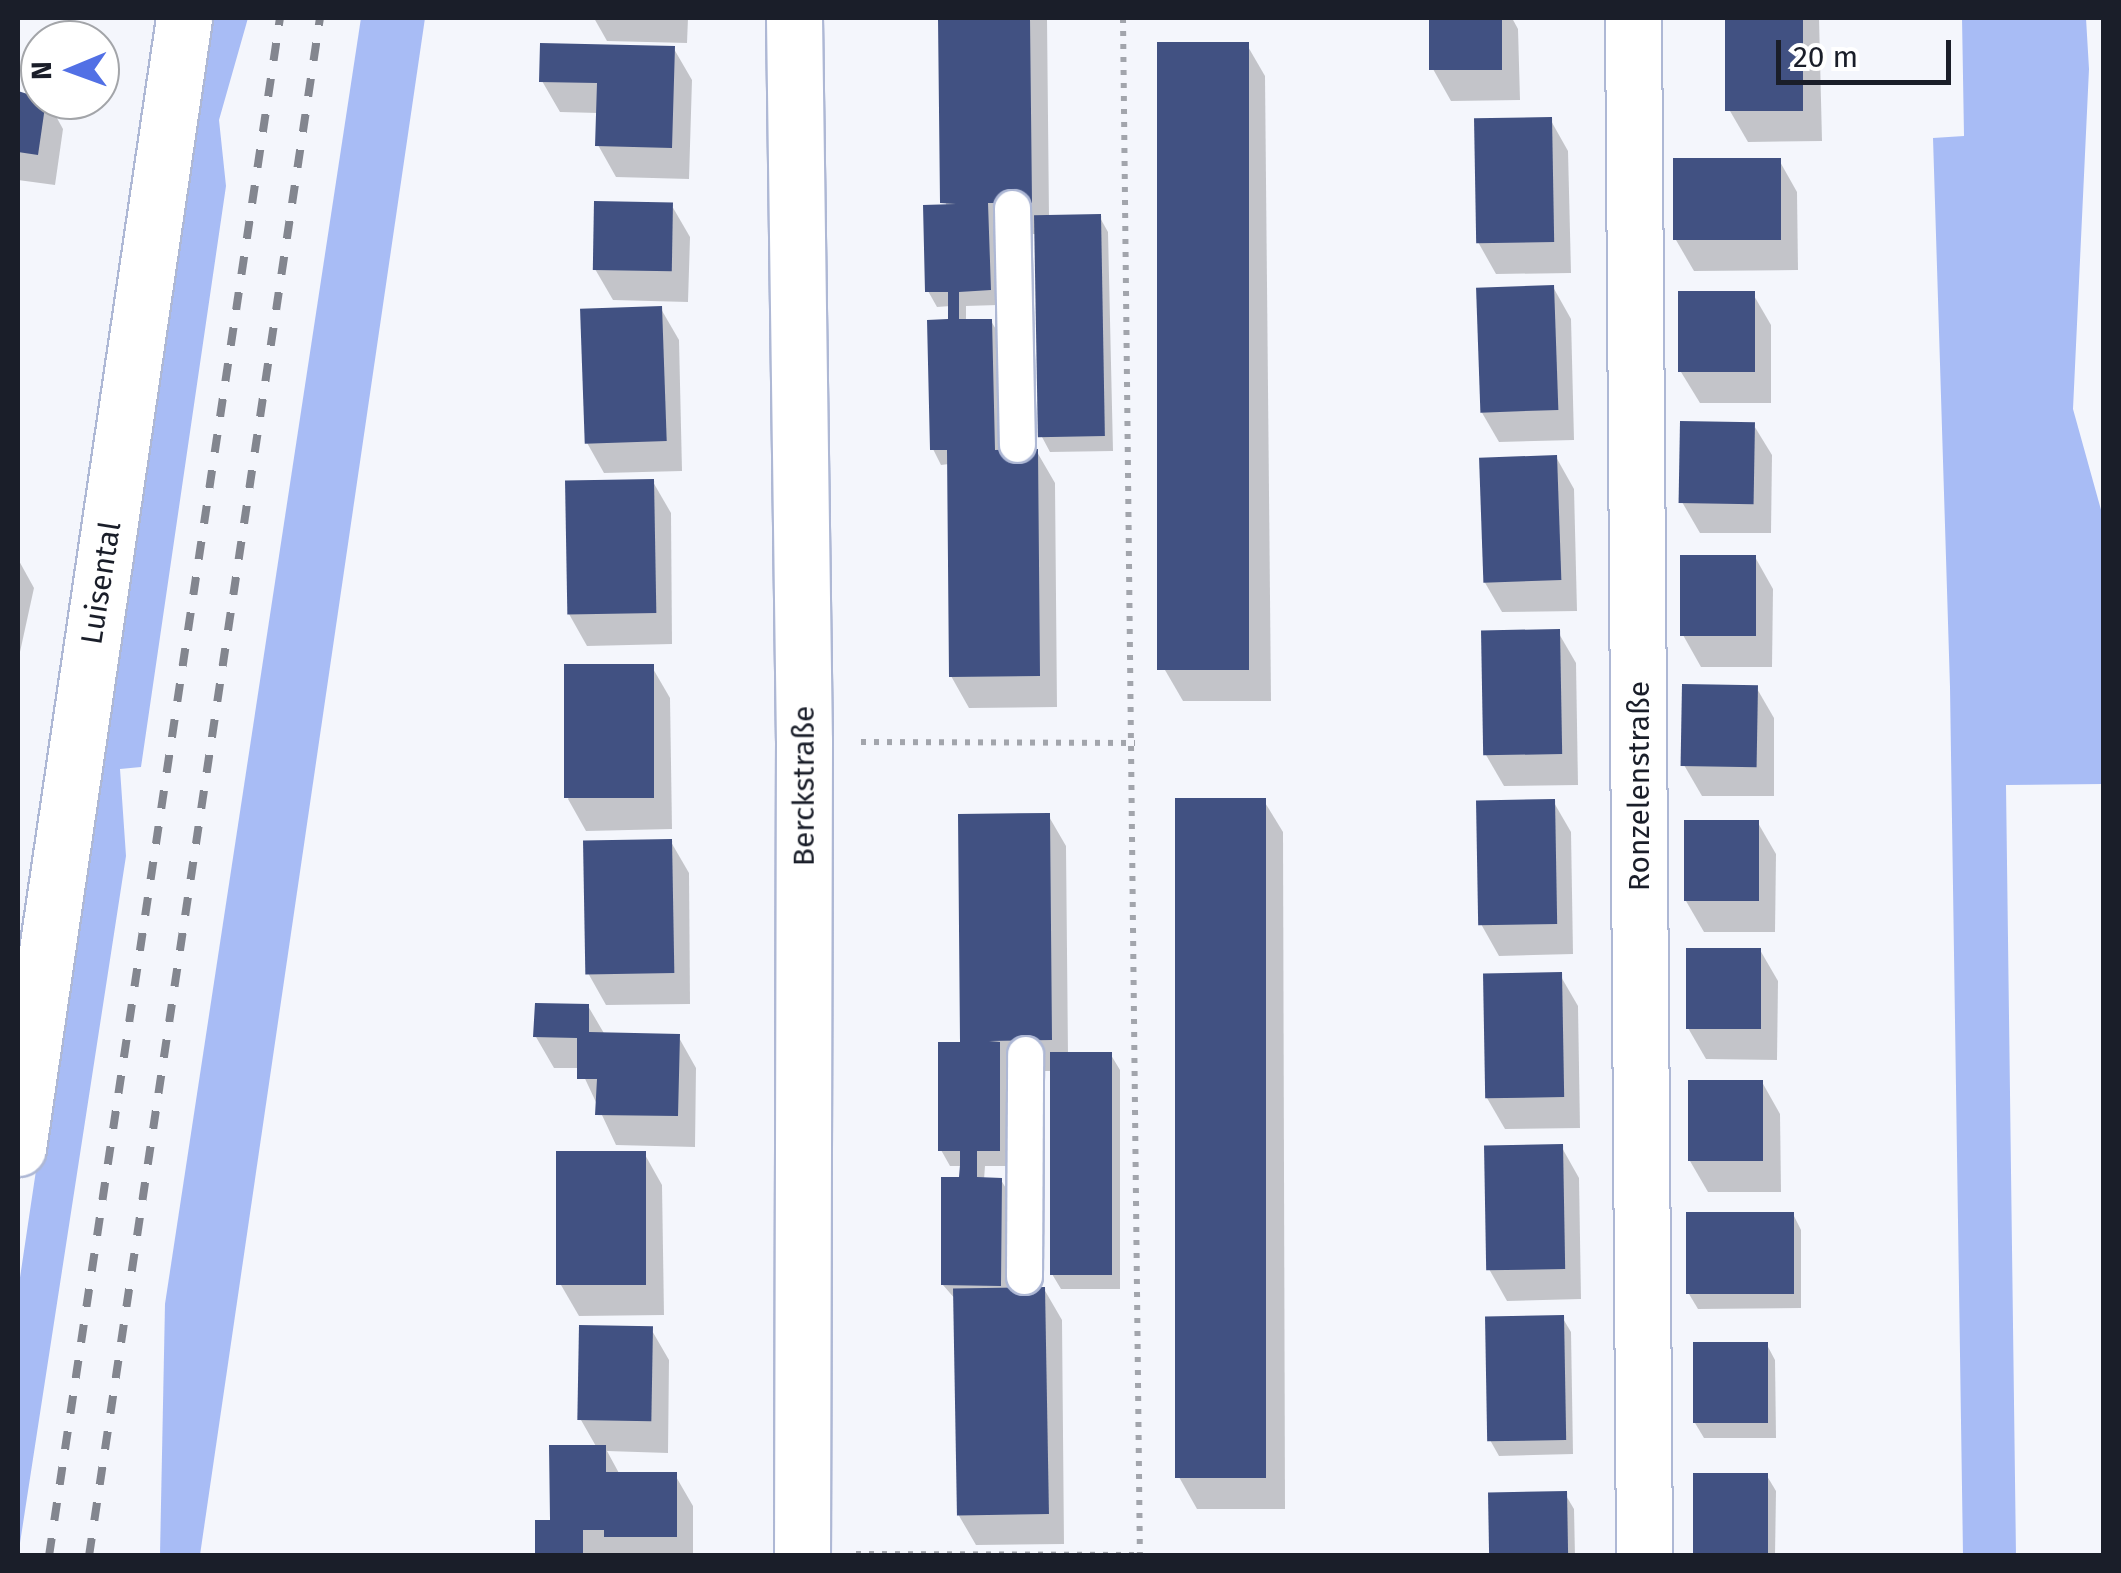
<!DOCTYPE html>
<meta charset="utf-8">
<style>
body{margin:0}
#map{position:relative;width:2121px;height:1573px;overflow:hidden;background:#f4f6fc;font-family:"Fira Sans",sans-serif}
div>[style]{position:absolute}
.forest>*{inset:0;background:#a8bcf5}
.shadow>*{inset:0;background:#0003}
.building>*{inset:0;background:#415182;transform-origin:0 0}
.path>*{height:6px;margin-top:-3px;transform-origin:0;background:repeating-linear-gradient(90deg,#a2a5ac 0 5px,transparent 0 13px)}
.roads{filter:drop-shadow(2px 0 #aeb8d5) drop-shadow(-2px 0 #aeb8d5) drop-shadow(0 2px #aeb8d5) drop-shadow(0 -2px #aeb8d5)}
.service>*{height:35px;margin:-17.5px;padding:0 17.5px;transform-origin:17.5px;border-radius:17.5px;background:#fff}
.minor>*{height:55px;margin:-27.5px;padding:0 27.5px;transform-origin:27.5px;border-radius:27.5px;background:#fff}
.rail>*{height:8px;margin-top:-4px;transform-origin:0;background:repeating-linear-gradient(90deg,#83868f 0 18px,transparent 0 36px)}
span{translate:-50% -50%;white-space:nowrap;text-align:center;line-height:1.15;-webkit-text-stroke:10px #fff;paint-order:stroke}
.street-label{font-size:30px;color:#1a1e29}
.frame{position:absolute;inset:0;border:20px solid #1a1e29;pointer-events:none}
.north{position:absolute;left:20px;top:20px;width:100px;height:100px;box-sizing:border-box;background:#fff;border:2px solid #a3a5a9;border-radius:50%;rotate:269deg;font-size:28px;font-weight:700;line-height:40px;text-align:center;color:#1a1e29}
.north::after{content:'';display:block;margin:auto;width:35px;height:45px;background:#5270e5;clip-path:polygon(50% 0,100% 100%,50% 72%,0 100%)}
.scale{position:absolute;left:1776px;top:40px;width:175px;height:45px;box-sizing:border-box;border:5px solid #1a1e29;border-top:0;padding-left:12px;font-size:30px;line-height:35px;white-space:nowrap;color:#1a1e29;-webkit-text-stroke:8px #fff;paint-order:stroke}
</style>
<div id="map">
<div class="forest">
<div style="clip-path:polygon(208px 18px,248px 18px,219px 120px,226px 186px,141px 767px,120px 769px,126px 856px,18px 1556px,18px 1291px)"></div>
<div style="clip-path:polygon(361px 18px,425px 18px,200px 1555px,160px 1555px,165px 1304px)"></div>
<div style="clip-path:polygon(1962px 18px,2086px 18px,2089px 69px,2073px 409px,2103px 517px,2103px 784px,2006px 785px,2016px 1556px,1963px 1555px,1950px 687px,1933px 138px,1964px 136px)"></div>
</div>
<div class="shadow">
<div style="clip-path:polygon(594px 18px,688px 18px,687px 43px,607px 41px)"></div>
<div style="clip-path:polygon(941px 18px,1047px 18px,1049px 217px,1099px 216px,1108px 232px,1113px 451px,1050px 452px,1042px 437px,1037px 234px,996px 234px,998px 305px,966px 306px,966px 322px,991px 321px,1000px 336px,1002px 452px,1037px 452px,1055px 483px,1057px 707px,969px 708px,951px 676px,949px 464px,941px 465px,933px 449px,951px 306px,937px 307px,928px 291px,946px 207px)"></div>
<div style="clip-path:polygon(1432px 18px,1512px 18px,1518px 29px,1520px 100px,1451px 101px,1433px 69px)"></div>
<div style="clip-path:polygon(1727px 18px,1819px 18px,1822px 141px,1748px 142px,1730px 111px)"></div>
<div style="clip-path:polygon(1247px 45px,1265px 76px,1271px 701px,1183px 701px,1165px 670px)"></div>
<div style="clip-path:polygon(674px 49px,692px 80px,689px 179px,616px 177px,598px 145px,598px 113px,560px 112px,542px 81px)"></div>
<div style="clip-path:polygon(18px 93px,47px 100px,63px 129px,55px 185px,18px 180px)"></div>
<div style="clip-path:polygon(1550px 119px,1568px 151px,1571px 273px,1496px 274px,1478px 242px)"></div>
<div style="clip-path:polygon(1779px 160px,1797px 192px,1798px 270px,1694px 271px,1676px 240px)"></div>
<div style="clip-path:polygon(672px 206px,690px 237px,688px 302px,613px 300px,595px 269px)"></div>
<div style="clip-path:polygon(1553px 287px,1571px 319px,1574px 440px,1499px 442px,1481px 411px)"></div>
<div style="clip-path:polygon(1753px 294px,1771px 325px,1771px 403px,1700px 403px,1681px 372px)"></div>
<div style="clip-path:polygon(661px 309px,679px 340px,682px 471px,604px 473px,586px 441px)"></div>
<div style="clip-path:polygon(1753px 424px,1772px 455px,1771px 533px,1700px 533px,1682px 502px)"></div>
<div style="clip-path:polygon(1556px 457px,1574px 489px,1577px 611px,1502px 612px,1484px 581px)"></div>
<div style="clip-path:polygon(653px 482px,671px 513px,672px 644px,587px 646px,569px 614px)"></div>
<div style="clip-path:polygon(1755px 557px,1773px 589px,1772px 667px,1701px 667px,1683px 635px)"></div>
<div style="clip-path:polygon(18px 559px,34px 588px,18px 661px)"></div>
<div style="clip-path:polygon(1558px 632px,1576px 663px,1578px 785px,1504px 786px,1486px 755px)"></div>
<div style="clip-path:polygon(652px 667px,670px 698px,672px 829px,586px 831px,568px 799px)"></div>
<div style="clip-path:polygon(1756px 687px,1774px 718px,1774px 796px,1702px 796px,1684px 765px)"></div>
<div style="clip-path:polygon(1264px 801px,1283px 832px,1285px 1509px,1197px 1509px,1179px 1477px)"></div>
<div style="clip-path:polygon(1553px 801px,1571px 832px,1573px 954px,1499px 956px,1481px 924px)"></div>
<div style="clip-path:polygon(1048px 815px,1066px 846px,1068px 1055px,1111px 1055px,1120px 1070px,1120px 1289px,1061px 1289px,1052px 1274px,1052px 1071px,1007px 1071px,1007px 1166px,985px 1166px,984px 1180px,1001px 1180px,1010px 1195px,1009px 1290px,1044px 1289px,1062px 1320px,1064px 1544px,976px 1545px,958px 1514px,956px 1300px,943px 1285px,963px 1166px,950px 1166px,941px 1150px,965px 1044px)"></div>
<div style="clip-path:polygon(1758px 823px,1776px 854px,1775px 932px,1704px 932px,1686px 901px)"></div>
<div style="clip-path:polygon(671px 842px,689px 873px,690px 1004px,606px 1005px,588px 973px)"></div>
<div style="clip-path:polygon(1760px 950px,1778px 981px,1777px 1060px,1706px 1059px,1688px 1028px)"></div>
<div style="clip-path:polygon(1560px 975px,1578px 1006px,1580px 1128px,1505px 1129px,1487px 1098px)"></div>
<div style="clip-path:polygon(588px 1006px,605px 1035px,678px 1036px,696px 1068px,695px 1147px,616px 1145px,580px 1068px,554px 1068px,536px 1037px)"></div>
<div style="clip-path:polygon(1762px 1082px,1780px 1114px,1781px 1192px,1708px 1192px,1690px 1161px)"></div>
<div style="clip-path:polygon(1561px 1146px,1579px 1178px,1581px 1299px,1507px 1301px,1489px 1269px)"></div>
<div style="clip-path:polygon(644px 1153px,662px 1185px,664px 1315px,579px 1316px,561px 1285px)"></div>
<div style="clip-path:polygon(1793px 1214px,1801px 1230px,1801px 1308px,1698px 1309px,1689px 1294px)"></div>
<div style="clip-path:polygon(1562px 1317px,1571px 1332px,1573px 1454px,1499px 1456px,1490px 1440px)"></div>
<div style="clip-path:polygon(651px 1329px,669px 1360px,668px 1453px,607px 1451px,620px 1475px,675px 1475px,693px 1506px,693px 1556px,537px 1556px,597px 1448px,581px 1420px)"></div>
<div style="clip-path:polygon(1767px 1345px,1775px 1360px,1776px 1438px,1704px 1438px,1695px 1423px)"></div>
<div style="clip-path:polygon(1767px 1476px,1776px 1491px,1775px 1556px,1696px 1556px)"></div>
<div style="clip-path:polygon(1565px 1494px,1574px 1509px,1575px 1556px,1491px 1556px)"></div>
</div>
<div class="building">
<div style="clip-path:polygon(938px 18px,1030px 18px,1032px 203px,988px 203px,991px 290px,959px 292px,959px 319px,992px 319px,995px 450px,1038px 449px,1040px 676px,949px 677px,947px 450px,930px 450px,927px 320px,948px 319px,948px 292px,925px 292px,923px 205px,956px 204px,940px 203px)"></div>
<div style="left:1429px;top:18px;width:73px;height:52px"></div>
<div style="left:1725px;top:18px;width:78px;height:93px"></div>
<div style="left:1249px;top:42px;width:628px;height:92px;rotate:90deg"></div>
<div style="clip-path:polygon(540px 43px,675px 46px,672px 148px,595px 146px,597px 83px,539px 82px)"></div>
<div style="clip-path:polygon(18px 91px,46px 100px,38px 155px,18px 152px)"></div>
<div style="left:1552px;top:117px;width:125px;height:78px;rotate:89deg"></div>
<div style="left:1781px;top:158px;width:82px;height:108px;rotate:90deg"></div>
<div style="left:594px;top:201px;width:79px;height:69px;rotate:1deg"></div>
<div style="left:1101px;top:214px;width:222px;height:67px;rotate:89deg"></div>
<div style="left:1554px;top:285px;width:125px;height:78px;rotate:88deg"></div>
<div style="left:1678px;top:291px;width:77px;height:81px"></div>
<div style="left:662px;top:306px;width:135px;height:82px;rotate:88deg"></div>
<div style="left:1680px;top:421px;width:75px;height:82px;rotate:1deg"></div>
<div style="left:1557px;top:455px;width:125px;height:78px;rotate:88deg"></div>
<div style="left:654px;top:479px;width:134px;height:89px;rotate:89deg"></div>
<div style="left:1680px;top:555px;width:76px;height:81px"></div>
<div style="left:1560px;top:629px;width:125px;height:79px;rotate:89deg"></div>
<div style="left:654px;top:664px;width:134px;height:90px;rotate:90deg"></div>
<div style="left:1682px;top:684px;width:76px;height:82px;rotate:1deg"></div>
<div style="left:1266px;top:798px;width:680px;height:91px;rotate:90deg"></div>
<div style="left:1555px;top:799px;width:125px;height:79px;rotate:89deg"></div>
<div style="clip-path:polygon(1050px 813px,1052px 1040px,989px 1041px,1000px 1042px,1000px 1151px,977px 1151px,977px 1177px,1002px 1178px,1001px 1286px,941px 1285px,941px 1177px,959px 1177px,960px 1165px,960px 1151px,938px 1151px,938px 1042px,960px 1042px,958px 814px)"></div>
<div style="left:1684px;top:820px;width:75px;height:81px"></div>
<div style="left:672px;top:839px;width:134px;height:89px;rotate:89deg"></div>
<div style="left:1686px;top:948px;width:75px;height:81px"></div>
<div style="left:1562px;top:972px;width:125px;height:79px;rotate:89deg"></div>
<div style="clip-path:polygon(535px 1003px,589px 1004px,589px 1032px,680px 1034px,678px 1116px,595px 1115px,597px 1079px,577px 1079px,577px 1038px,533px 1037px)"></div>
<div style="left:1112px;top:1052px;width:223px;height:62px;rotate:90deg"></div>
<div style="left:1688px;top:1080px;width:75px;height:81px"></div>
<div style="left:1563px;top:1144px;width:125px;height:79px;rotate:89deg"></div>
<div style="left:646px;top:1151px;width:134px;height:90px;rotate:90deg"></div>
<div style="left:1686px;top:1212px;width:108px;height:82px"></div>
<div style="left:1045px;top:1287px;width:227px;height:92px;rotate:89deg"></div>
<div style="left:1564px;top:1315px;width:125px;height:79px;rotate:89deg"></div>
<div style="left:579px;top:1325px;width:74px;height:95px;rotate:1deg"></div>
<div style="left:1693px;top:1342px;width:75px;height:81px"></div>
<div style="clip-path:polygon(549px 1445px,606px 1445px,606px 1472px,677px 1472px,677px 1537px,604px 1537px,604px 1530px,583px 1530px,583px 1556px,535px 1556px,535px 1520px,550px 1520px)"></div>
<div style="left:1693px;top:1473px;width:75px;height:81px"></div>
<div style="left:1567px;top:1491px;width:65px;height:79px;rotate:89deg"></div>
</div>
<div class="path">
<div style="left:1123px;top:18px;width:1538px;rotate:89.37deg"></div>
<div style="left:861px;top:742px;width:274px;rotate:0.2deg"></div>
<div style="left:856px;top:1554px;width:284px;rotate:0.2deg"></div>
</div>
<div class="roads">
<div class="service">
<div style="left:1012px;top:208px;width:236px;rotate:88.8deg"></div>
<div style="left:1024px;top:1276px;width:222px;rotate:-89.7deg"></div>
</div>
<div class="minor">
<div style="left:794px;top:18px;width:723px;rotate:89.21deg"></div>
<div style="left:804px;top:741px;width:815px;rotate:90.14deg"></div>
<div style="left:1633px;top:18px;width:1538px;rotate:89.59deg"></div>
<div style="left:18px;top:1148px;width:1142px;rotate:-81.64deg"></div>
</div>
</div>
<div class="rail">
<div style="left:49px;top:1556px;width:1555px;rotate:-81.46deg"></div>
<div style="left:89px;top:1556px;width:1555px;rotate:-81.46deg"></div>
</div>
<div class="street-label">
<span style="left:101px;top:583px;rotate:-81deg">Luisental</span>
<span style="left:804px;top:786px;rotate:-90deg">Berckstraße</span>
<span style="left:1639px;top:786px;rotate:-90deg">Ronzelenstraße</span>
</div>
<div class="frame"></div>
<div class="north">N</div>
<div class="scale">20 m</div>
</div>
